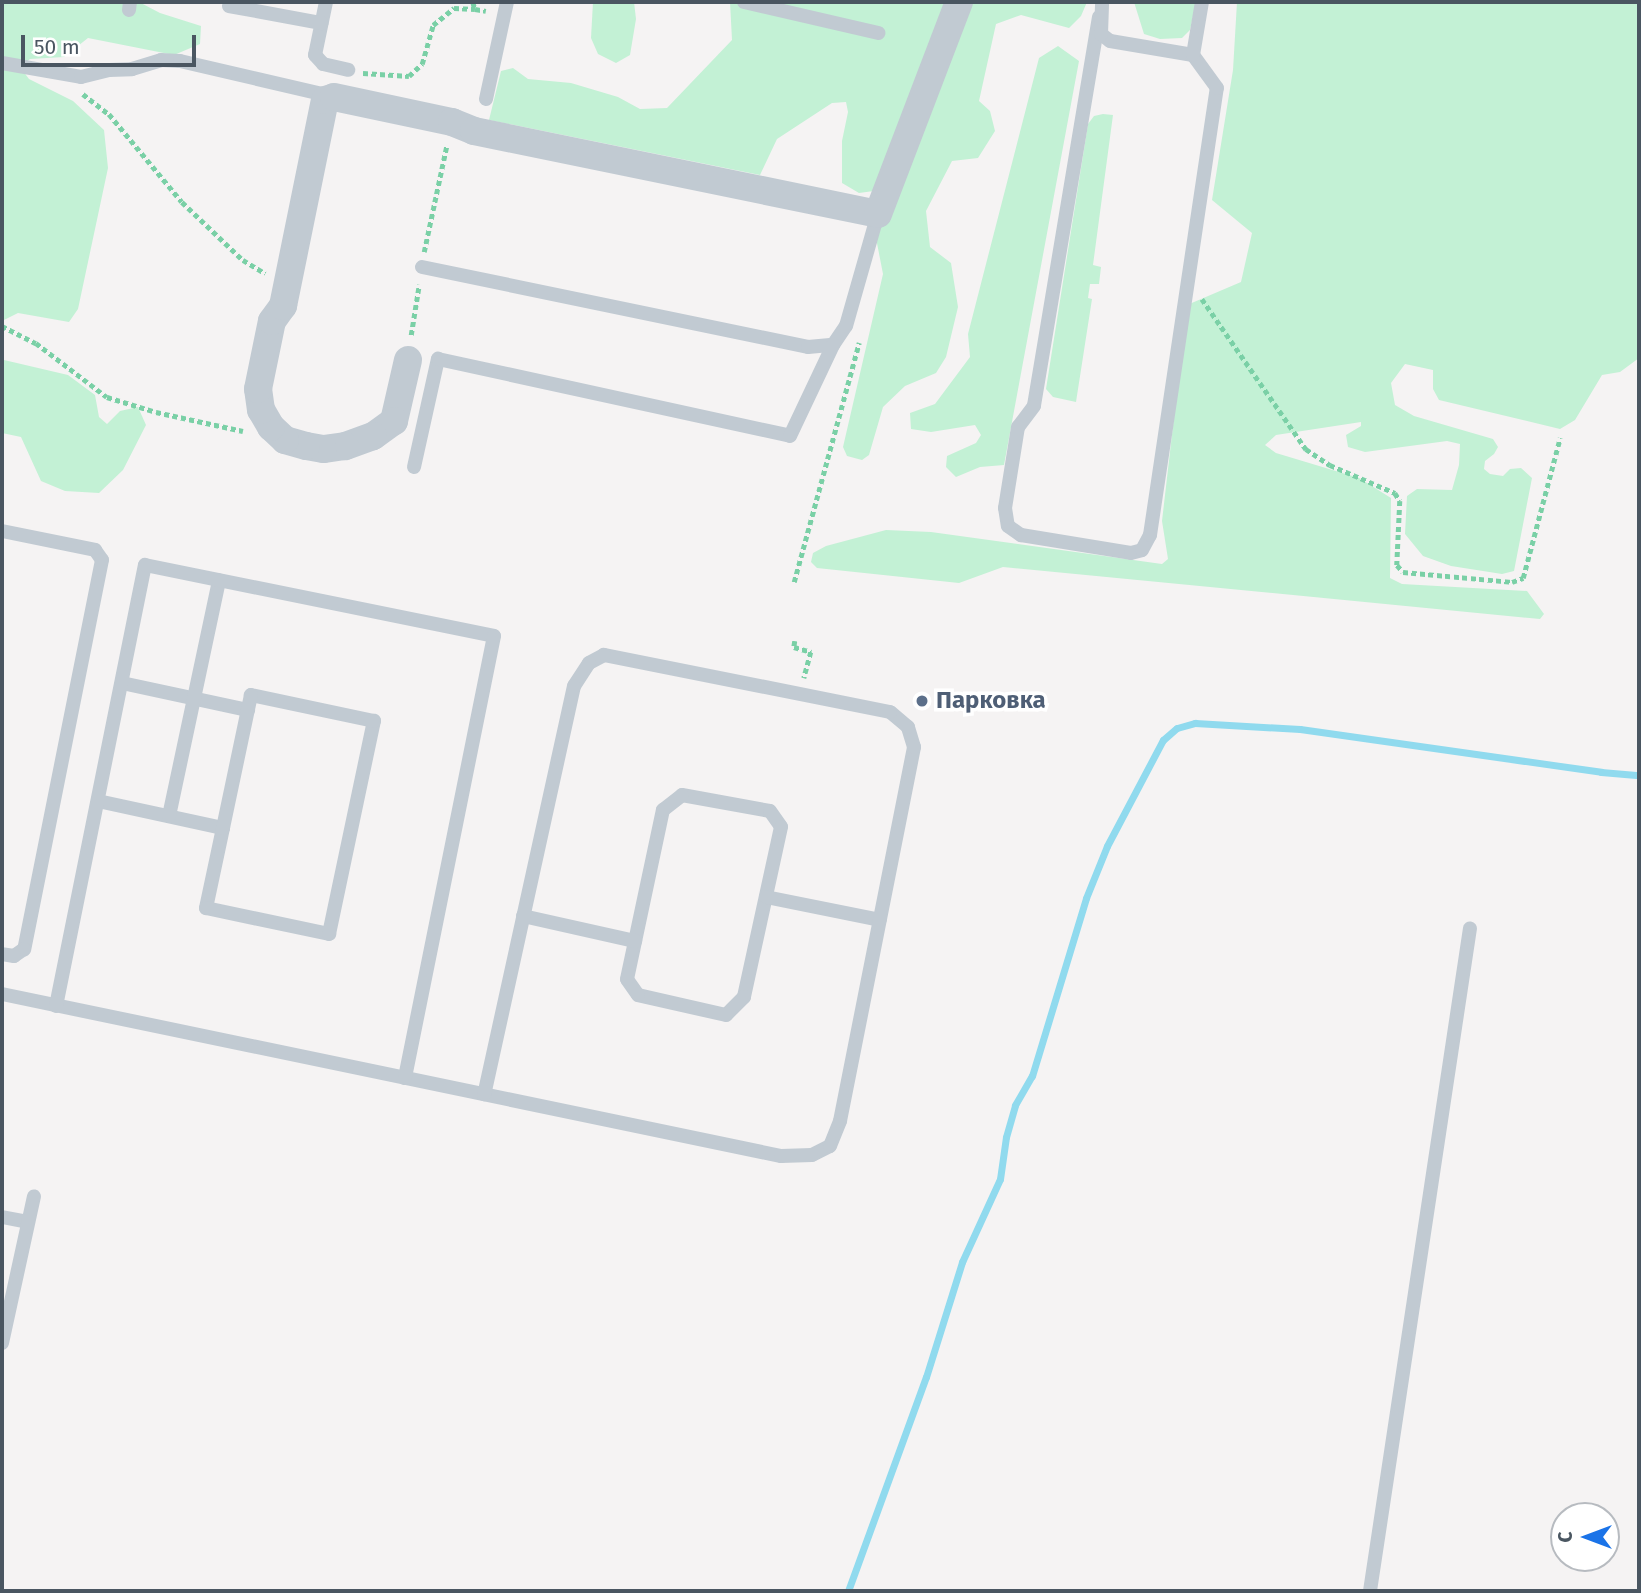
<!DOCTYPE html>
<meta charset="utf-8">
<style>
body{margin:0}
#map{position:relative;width:1641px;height:1593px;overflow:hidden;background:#f5f3f3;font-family:"Fira Sans",sans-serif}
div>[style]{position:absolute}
.green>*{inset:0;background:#c3f1d5}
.stream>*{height:7px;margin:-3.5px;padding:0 3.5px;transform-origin:3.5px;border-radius:3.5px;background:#90daee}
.path>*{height:4.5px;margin-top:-2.25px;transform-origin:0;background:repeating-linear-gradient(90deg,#7ad0a6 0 5px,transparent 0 8.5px)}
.lane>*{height:14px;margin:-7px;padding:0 7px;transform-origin:7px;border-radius:7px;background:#c1cad2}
.street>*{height:28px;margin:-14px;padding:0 14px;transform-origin:14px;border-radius:14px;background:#c1cad2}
.dots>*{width:19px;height:19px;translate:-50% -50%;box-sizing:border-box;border:4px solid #fff;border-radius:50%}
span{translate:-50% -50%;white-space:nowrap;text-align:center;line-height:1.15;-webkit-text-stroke:7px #fff;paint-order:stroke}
.service-label{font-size:24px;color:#4e5e75;font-weight:700}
.left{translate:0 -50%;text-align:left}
.frame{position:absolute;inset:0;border:4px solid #4a5661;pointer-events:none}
.north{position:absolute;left:1550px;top:1502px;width:70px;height:70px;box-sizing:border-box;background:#fff;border:2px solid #b7bbc0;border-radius:50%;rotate:270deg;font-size:19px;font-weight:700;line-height:28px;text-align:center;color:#4a5661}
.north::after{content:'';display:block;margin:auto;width:24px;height:32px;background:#1a73e8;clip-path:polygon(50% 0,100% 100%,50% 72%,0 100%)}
.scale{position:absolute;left:21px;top:35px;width:175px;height:32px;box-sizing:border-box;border:4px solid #4a5661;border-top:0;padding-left:9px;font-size:21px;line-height:24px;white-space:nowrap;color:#4a5661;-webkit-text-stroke:5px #fff;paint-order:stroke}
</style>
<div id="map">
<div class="green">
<div style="clip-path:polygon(2px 2px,139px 2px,160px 13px,201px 26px,200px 44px,174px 55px,88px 38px,64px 57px,30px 59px,20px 67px,29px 79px,73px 101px,104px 130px,108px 168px,78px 309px,69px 322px,18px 313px,4px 320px,2px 329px)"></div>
<div style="clip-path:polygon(593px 2px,634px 2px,636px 19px,630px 55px,616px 63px,598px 54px,591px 38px)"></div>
<div style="clip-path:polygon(730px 2px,1087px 2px,1081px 16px,1069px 28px,1021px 15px,996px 24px,979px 101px,990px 111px,995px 131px,978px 158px,952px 161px,926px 211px,930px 247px,951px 263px,958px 307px,946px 357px,936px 373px,905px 386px,883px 407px,869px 455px,862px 460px,847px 456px,843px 447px,883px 274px,875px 233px,881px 190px,859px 193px,842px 183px,842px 141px,848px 112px,846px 102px,832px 103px,777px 139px,760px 175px,489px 120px,501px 71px,513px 68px,528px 79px,571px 83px,618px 97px,640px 109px,667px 108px,732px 40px)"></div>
<div style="clip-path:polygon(1134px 2px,1196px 2px,1190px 30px,1182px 38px,1160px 39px,1144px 34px)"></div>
<div style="clip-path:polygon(1237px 2px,1639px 2px,1639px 358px,1620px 372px,1602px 375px,1575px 420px,1560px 429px,1439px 400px,1433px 389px,1433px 370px,1405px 364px,1391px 383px,1395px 405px,1414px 416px,1493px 439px,1498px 447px,1494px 454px,1485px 461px,1484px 469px,1490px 474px,1503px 476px,1510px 469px,1521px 468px,1532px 478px,1514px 571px,1502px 574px,1451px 566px,1423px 556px,1405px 534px,1407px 496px,1417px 489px,1452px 490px,1459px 465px,1460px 444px,1447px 441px,1365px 452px,1348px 447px,1346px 435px,1361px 426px,1361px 422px,1276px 435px,1265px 445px,1276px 453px,1359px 478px,1391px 498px,1390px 578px,1402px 584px,1527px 591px,1544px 614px,1540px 619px,1003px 567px,959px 583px,817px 568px,811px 562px,813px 553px,826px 546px,886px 530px,931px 532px,1162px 564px,1168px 559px,1162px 521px,1187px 305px,1241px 282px,1252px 233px,1212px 200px,1233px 70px)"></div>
<div style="clip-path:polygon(1058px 46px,1079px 61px,1004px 465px,980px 467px,956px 477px,946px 467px,947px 456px,976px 443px,981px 435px,975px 425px,931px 432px,911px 429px,910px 413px,935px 404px,970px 357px,968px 334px,1039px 58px)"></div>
<div style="clip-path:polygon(1103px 114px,1113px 115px,1093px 265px,1101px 267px,1099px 284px,1090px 284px,1088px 298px,1092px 299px,1076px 402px,1053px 397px,1046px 389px,1088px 124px,1094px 116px)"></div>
<div style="clip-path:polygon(2px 357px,4px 360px,68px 375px,95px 395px,99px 417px,107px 424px,120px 411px,138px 407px,146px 425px,123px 470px,99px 493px,65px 491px,41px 481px,21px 437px,2px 433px)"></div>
</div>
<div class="stream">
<div style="left:848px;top:1591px;width:228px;rotate:-70deg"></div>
<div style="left:926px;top:1377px;width:121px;rotate:-72.6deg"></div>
<div style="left:962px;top:1262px;width:91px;rotate:-65.4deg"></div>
<div style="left:1000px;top:1179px;width:42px;rotate:-81.9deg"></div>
<div style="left:1006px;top:1137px;width:33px;rotate:-74deg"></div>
<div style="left:1015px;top:1105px;width:34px;rotate:-60deg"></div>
<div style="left:1032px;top:1076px;width:186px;rotate:-73.1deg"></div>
<div style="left:1086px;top:898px;width:56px;rotate:-68deg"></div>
<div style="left:1107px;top:846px;width:120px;rotate:-62.2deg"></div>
<div style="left:1163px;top:740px;width:18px;rotate:-41deg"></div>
<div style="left:1177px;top:728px;width:19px;rotate:-16deg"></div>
<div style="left:1195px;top:723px;width:105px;rotate:3.3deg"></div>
<div style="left:1300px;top:729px;width:304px;rotate:8.1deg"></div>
<div style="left:1601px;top:772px;width:38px;rotate:5deg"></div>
</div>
<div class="path">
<div style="left:473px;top:2px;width:7px;rotate:74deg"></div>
<div style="left:475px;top:9px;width:11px;rotate:10deg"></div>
<div style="left:363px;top:73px;width:46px;rotate:3.7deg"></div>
<div style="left:409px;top:76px;width:18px;rotate:-43deg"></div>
<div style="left:422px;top:64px;width:41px;rotate:-74.2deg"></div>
<div style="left:433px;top:25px;width:27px;rotate:-39deg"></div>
<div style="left:454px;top:8px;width:21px;rotate:3deg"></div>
<div style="left:83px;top:94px;width:33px;rotate:38deg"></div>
<div style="left:109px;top:114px;width:114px;rotate:50.3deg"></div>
<div style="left:182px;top:202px;width:84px;rotate:43.6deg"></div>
<div style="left:243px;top:260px;width:26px;rotate:31deg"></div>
<div style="left:424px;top:252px;width:110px;rotate:-78deg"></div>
<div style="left:1202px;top:299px;width:183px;rotate:55.3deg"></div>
<div style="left:1306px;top:449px;width:29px;rotate:34deg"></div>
<div style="left:1330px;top:465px;width:71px;rotate:23.3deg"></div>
<div style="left:1395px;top:493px;width:9px;rotate:58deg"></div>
<div style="left:1400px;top:501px;width:64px;rotate:92.7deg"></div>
<div style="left:1397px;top:565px;width:9px;rotate:49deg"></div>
<div style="left:1403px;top:572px;width:109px;rotate:5.2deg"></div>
<div style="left:1512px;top:582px;width:12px;rotate:-20deg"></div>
<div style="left:1523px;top:578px;width:145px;rotate:-75.2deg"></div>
<div style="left:2px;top:326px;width:38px;rotate:27deg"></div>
<div style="left:36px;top:343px;width:89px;rotate:37.3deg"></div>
<div style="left:107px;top:397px;width:51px;rotate:17deg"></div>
<div style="left:156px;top:412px;width:89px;rotate:12.3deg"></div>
<div style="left:411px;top:335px;width:51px;rotate:-80.9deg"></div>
<div style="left:794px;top:582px;width:248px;rotate:-74.8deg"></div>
<div style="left:795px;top:641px;width:6px;rotate:99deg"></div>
<div style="left:794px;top:647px;width:18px;rotate:16deg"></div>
<div style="left:811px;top:652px;width:27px;rotate:105deg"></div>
</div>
<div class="lane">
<div style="left:326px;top:2px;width:54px;rotate:101.7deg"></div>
<div style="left:315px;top:55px;width:12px;rotate:48deg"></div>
<div style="left:323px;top:64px;width:26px;rotate:13deg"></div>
<div style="left:744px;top:2px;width:138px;rotate:13deg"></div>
<div style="left:229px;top:6px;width:94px;rotate:10.5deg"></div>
<div style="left:129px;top:10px;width:8px;rotate:-83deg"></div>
<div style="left:1099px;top:17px;width:394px;rotate:99.5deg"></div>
<div style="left:1034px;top:406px;width:26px;rotate:127deg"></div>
<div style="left:1018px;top:427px;width:82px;rotate:99.1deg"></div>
<div style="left:1005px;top:508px;width:18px;rotate:81deg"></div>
<div style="left:1008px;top:526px;width:16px;rotate:35deg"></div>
<div style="left:1021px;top:535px;width:111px;rotate:9.3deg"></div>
<div style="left:1131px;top:553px;width:11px;rotate:-15deg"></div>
<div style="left:1142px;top:550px;width:17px;rotate:-62deg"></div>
<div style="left:1150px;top:535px;width:452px;rotate:-81.5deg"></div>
<div style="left:1217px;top:88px;width:41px;rotate:-126deg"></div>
<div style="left:1193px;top:55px;width:84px;rotate:-170.4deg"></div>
<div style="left:1110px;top:41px;width:11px;rotate:-142deg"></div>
<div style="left:1101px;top:34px;width:32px;rotate:-88deg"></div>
<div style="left:1193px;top:55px;width:54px;rotate:-80.4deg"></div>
<div style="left:2px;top:63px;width:80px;rotate:10deg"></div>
<div style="left:81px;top:77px;width:29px;rotate:-14deg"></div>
<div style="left:109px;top:70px;width:23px;rotate:-2deg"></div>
<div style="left:132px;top:69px;width:30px;rotate:-17deg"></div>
<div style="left:161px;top:60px;width:19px;rotate:3deg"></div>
<div style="left:180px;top:61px;width:154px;rotate:13.1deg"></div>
<div style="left:486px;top:99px;width:99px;rotate:-77.8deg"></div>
<div style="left:422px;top:267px;width:394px;rotate:11.7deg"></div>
<div style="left:808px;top:347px;width:25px;rotate:-5deg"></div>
<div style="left:833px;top:345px;width:23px;rotate:-56deg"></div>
<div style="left:846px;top:326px;width:116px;rotate:-74.1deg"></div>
<div style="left:414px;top:467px;width:111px;rotate:-77.5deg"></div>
<div style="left:438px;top:359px;width:360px;rotate:12.3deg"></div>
<div style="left:790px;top:436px;width:101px;rotate:-64.7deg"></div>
<div style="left:2px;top:531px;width:95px;rotate:11.5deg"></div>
<div style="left:95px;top:550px;width:12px;rotate:55deg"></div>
<div style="left:102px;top:560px;width:397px;rotate:101.3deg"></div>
<div style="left:24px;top:949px;width:12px;rotate:145deg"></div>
<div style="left:14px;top:956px;width:12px;rotate:-171deg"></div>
<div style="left:122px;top:683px;width:129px;rotate:12.1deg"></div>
<div style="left:682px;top:795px;width:89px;rotate:10.3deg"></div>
<div style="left:770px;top:811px;width:19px;rotate:55deg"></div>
<div style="left:781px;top:827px;width:174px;rotate:102.3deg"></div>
<div style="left:744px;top:997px;width:25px;rotate:135deg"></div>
<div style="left:726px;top:1015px;width:90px;rotate:-167.2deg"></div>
<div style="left:638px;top:995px;width:19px;rotate:-125deg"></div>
<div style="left:627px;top:979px;width:173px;rotate:-78deg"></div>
<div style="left:663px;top:810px;width:24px;rotate:-38deg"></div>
<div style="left:98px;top:801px;width:128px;rotate:12.2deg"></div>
<div style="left:223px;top:828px;width:82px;rotate:102deg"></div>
<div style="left:206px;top:908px;width:126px;rotate:11.9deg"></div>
<div style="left:329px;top:934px;width:218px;rotate:-78.1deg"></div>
<div style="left:374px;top:721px;width:126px;rotate:-168.1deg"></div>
<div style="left:251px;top:695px;width:136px;rotate:101.9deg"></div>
<div style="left:169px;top:816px;width:241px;rotate:-78deg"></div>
<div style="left:766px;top:897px;width:116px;rotate:11.4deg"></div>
<div style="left:523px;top:916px;width:115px;rotate:12.6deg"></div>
<div style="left:2px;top:994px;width:796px;rotate:11.75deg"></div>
<div style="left:781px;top:1156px;width:31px;rotate:-2deg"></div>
<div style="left:812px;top:1155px;width:20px;rotate:-27deg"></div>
<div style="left:830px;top:1146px;width:27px;rotate:-68deg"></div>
<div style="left:840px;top:1121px;width:381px;rotate:-78.8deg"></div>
<div style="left:914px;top:747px;width:21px;rotate:-107deg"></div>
<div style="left:908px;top:727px;width:23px;rotate:-140deg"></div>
<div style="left:890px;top:712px;width:292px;rotate:-168.7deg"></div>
<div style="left:604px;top:655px;width:17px;rotate:152deg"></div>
<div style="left:589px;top:663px;width:27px;rotate:123deg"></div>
<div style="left:574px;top:686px;width:418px;rotate:102.4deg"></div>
<div style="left:56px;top:1006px;width:450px;rotate:-78.6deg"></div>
<div style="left:145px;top:565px;width:356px;rotate:11.5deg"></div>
<div style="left:494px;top:636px;width:451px;rotate:101.4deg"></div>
<div style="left:2px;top:1217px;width:26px;rotate:11deg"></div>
<div style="left:2px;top:1343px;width:150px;rotate:-77.7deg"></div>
<div style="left:1370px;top:1591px;width:670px;rotate:-81.42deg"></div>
</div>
<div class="street">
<div style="left:408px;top:360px;width:63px;rotate:102.9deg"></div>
<div style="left:394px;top:421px;width:26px;rotate:144deg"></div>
<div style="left:373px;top:436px;width:30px;rotate:160deg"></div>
<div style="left:345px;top:446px;width:22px;rotate:172deg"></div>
<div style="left:323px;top:449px;width:17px;rotate:-170deg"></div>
<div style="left:306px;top:446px;width:22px;rotate:-164deg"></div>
<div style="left:285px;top:440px;width:19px;rotate:-137deg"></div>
<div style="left:271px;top:427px;width:20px;rotate:-120deg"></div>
<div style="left:261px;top:410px;width:21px;rotate:-98deg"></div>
<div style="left:258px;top:389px;width:69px;rotate:-78.4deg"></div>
<div style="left:272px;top:321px;width:19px;rotate:-54deg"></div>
<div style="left:283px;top:306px;width:210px;rotate:-78.5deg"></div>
<div style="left:325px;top:100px;width:9px;rotate:-18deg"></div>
<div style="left:334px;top:97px;width:121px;rotate:12deg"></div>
<div style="left:452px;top:122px;width:24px;rotate:22deg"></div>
<div style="left:474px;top:131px;width:412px;rotate:11.6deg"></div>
<div style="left:878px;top:214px;width:227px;rotate:-69.1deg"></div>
</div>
<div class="dots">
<div style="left:922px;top:701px;background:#5c6f8a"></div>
</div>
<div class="service-label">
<span class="left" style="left:936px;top:701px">Парковка</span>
</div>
<div class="frame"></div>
<div class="north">С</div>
<div class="scale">50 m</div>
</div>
